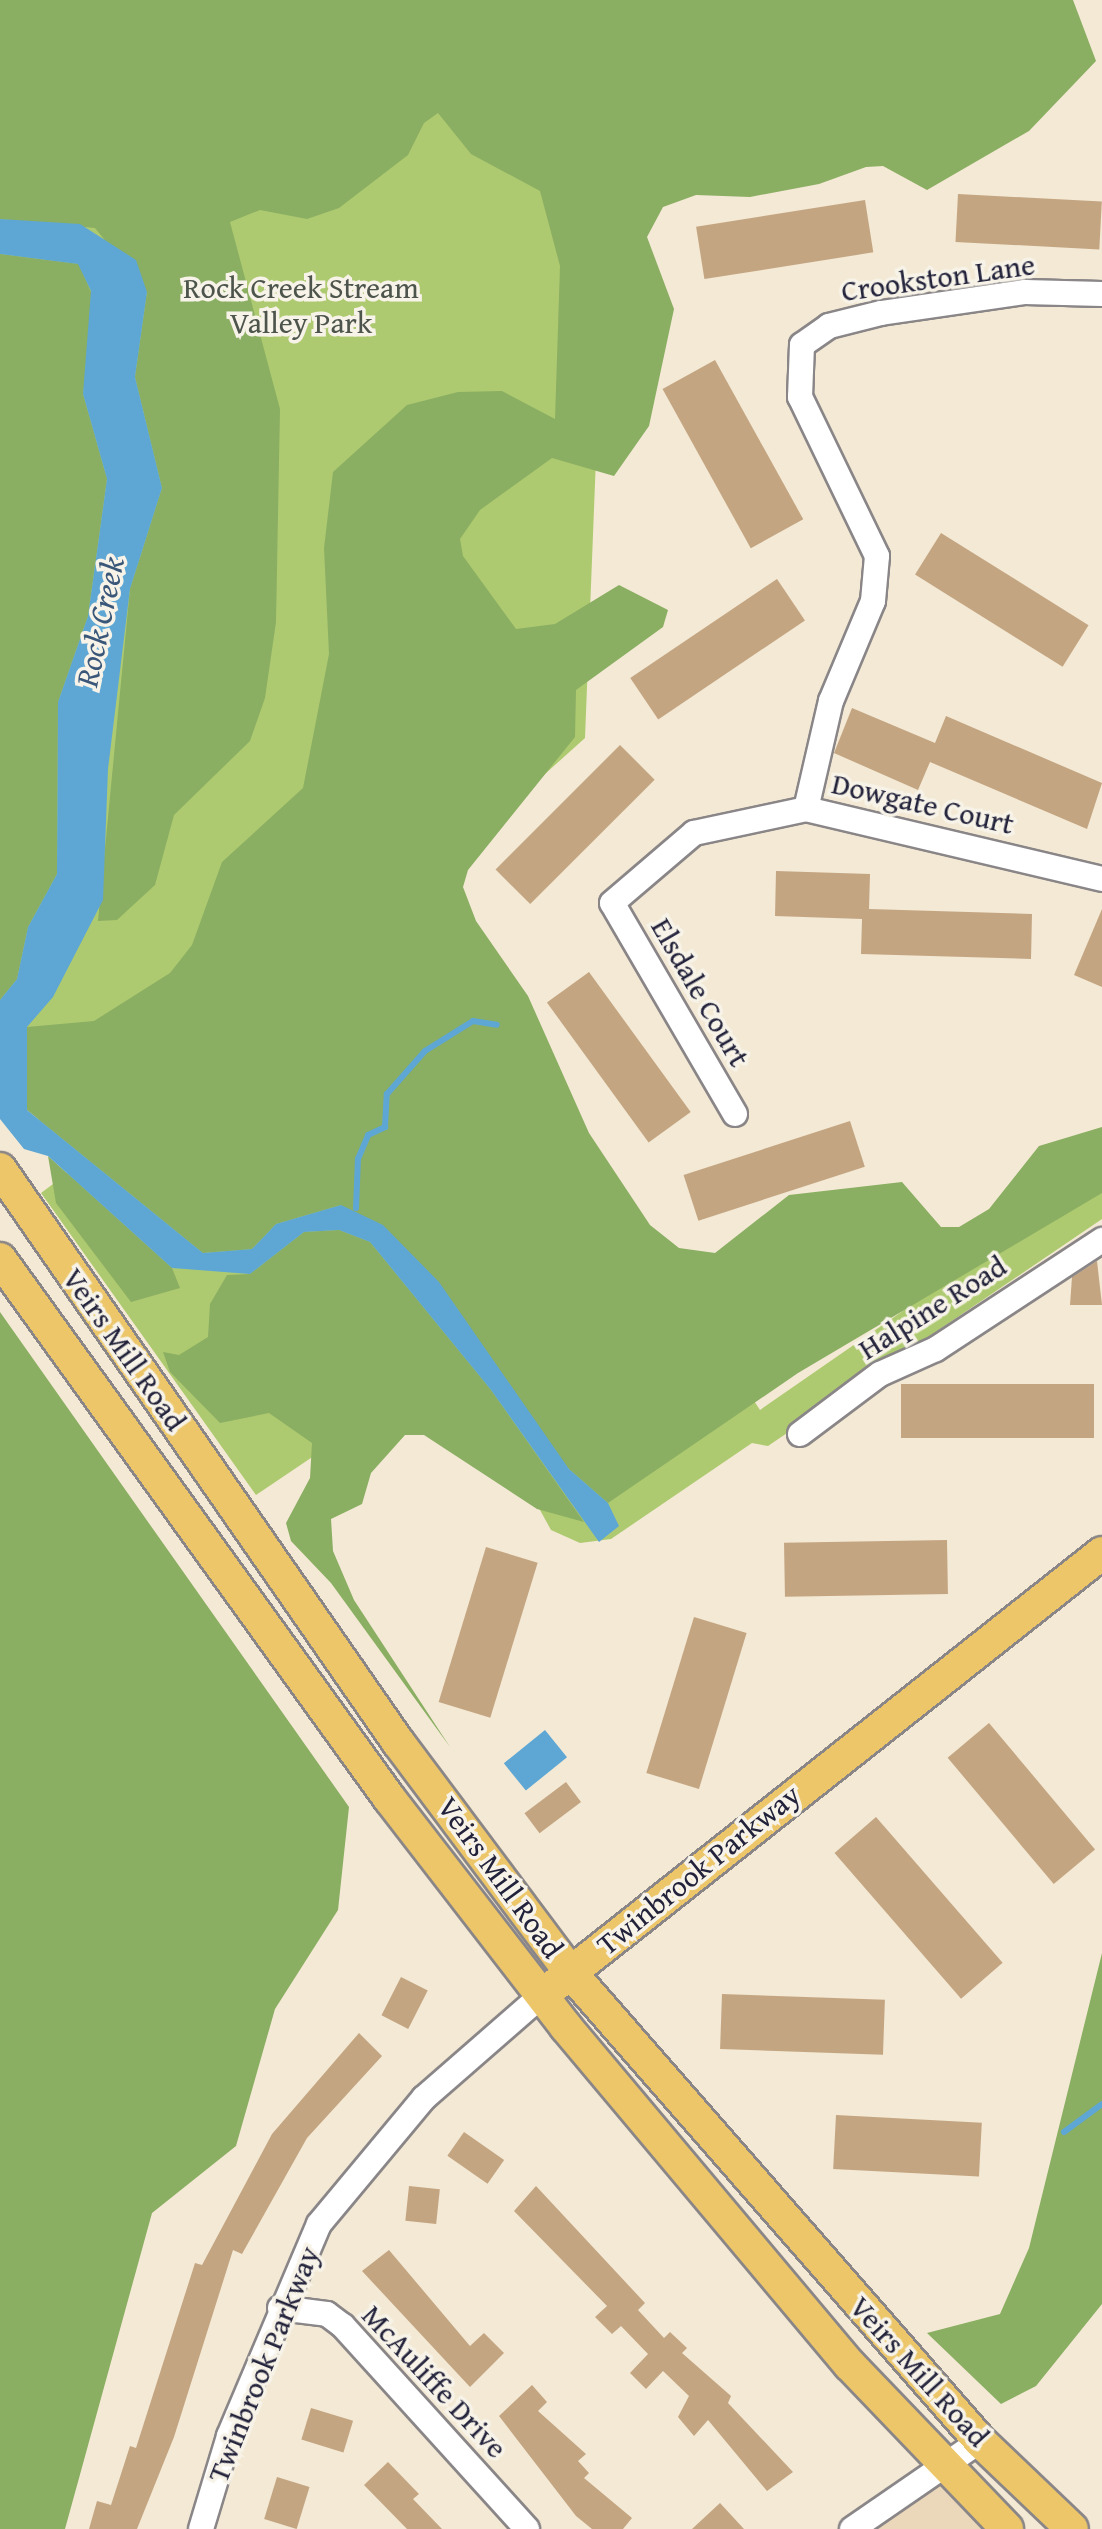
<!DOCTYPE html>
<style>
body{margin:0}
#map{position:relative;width:1102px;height:2529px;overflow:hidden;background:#f3e9d4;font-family:"Gentium Book Plus",serif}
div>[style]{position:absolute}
.built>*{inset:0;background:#ebd8ba}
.green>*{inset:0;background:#aeca70}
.forest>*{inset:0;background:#8aae62}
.water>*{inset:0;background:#5ea7d5;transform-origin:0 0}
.stream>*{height:6px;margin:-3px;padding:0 3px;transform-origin:3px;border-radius:3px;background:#5ea7d5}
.building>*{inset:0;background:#c4a582;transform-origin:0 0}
.roads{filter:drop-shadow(2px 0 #8a8688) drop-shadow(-2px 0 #8a8688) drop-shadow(0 2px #8a8688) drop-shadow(0 -2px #8a8688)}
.minor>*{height:24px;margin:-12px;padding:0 12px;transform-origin:12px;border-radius:12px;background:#fff}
.major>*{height:32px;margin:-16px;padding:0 16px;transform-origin:16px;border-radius:16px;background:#ecc669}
span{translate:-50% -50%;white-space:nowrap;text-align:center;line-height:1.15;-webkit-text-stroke:7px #f7f3e8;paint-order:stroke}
.street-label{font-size:30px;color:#22223b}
.park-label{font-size:30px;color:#4c544b}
.water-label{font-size:32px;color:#3a5779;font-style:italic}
</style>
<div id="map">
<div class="built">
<div style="clip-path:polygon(946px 2464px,1007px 2529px,852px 2529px)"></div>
</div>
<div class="green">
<div style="clip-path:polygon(0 0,673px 0,601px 331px,585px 738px,418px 888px,760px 1410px,1102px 1173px,1102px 1219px,768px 1446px,752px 1443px,611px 1539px,580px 1543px,551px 1530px,495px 1428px,428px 1379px,256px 1495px,41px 1193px,73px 1169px,0 1065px)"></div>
</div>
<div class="forest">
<div style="clip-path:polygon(0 0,1073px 0,1096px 61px,1029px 131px,927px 190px,883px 166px,866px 167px,819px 184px,750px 197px,696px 195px,663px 207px,647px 237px,674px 309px,649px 426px,614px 476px,552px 458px,480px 510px,460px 539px,463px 556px,516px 629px,555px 624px,619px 585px,668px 610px,663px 627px,576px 690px,575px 737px,468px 870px,463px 887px,476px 921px,528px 996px,589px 1133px,650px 1225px,679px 1248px,715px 1253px,789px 1195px,902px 1182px,941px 1227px,959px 1227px,989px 1209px,1039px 1146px,1102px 1127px,1102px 1193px,798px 1373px,608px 1503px,569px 1469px,341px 1205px,276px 1224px,252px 1249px,203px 1253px,27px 1110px,27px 1027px,94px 1021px,170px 973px,192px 945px,222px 862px,303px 788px,329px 654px,324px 548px,333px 472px,407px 405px,458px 392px,502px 391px,555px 419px,560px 266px,540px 191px,471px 154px,438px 113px,424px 123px,408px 155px,339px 208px,307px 219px,260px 210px,230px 222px,280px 409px,276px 622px,265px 698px,250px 741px,174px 815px,155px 885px,117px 920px,98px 921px,130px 589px,162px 488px,135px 377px,147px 292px,95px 228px,0 219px)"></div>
<div style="clip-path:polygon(0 254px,79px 264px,91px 292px,93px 326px,83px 394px,107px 479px,88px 616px,58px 702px,57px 874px,28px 927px,17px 979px,0 1000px)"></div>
<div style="clip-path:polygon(48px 1156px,172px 1268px,180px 1288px,131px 1302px,56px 1203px)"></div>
<div style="clip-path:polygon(339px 1230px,370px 1242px,491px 1390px,584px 1522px,537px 1509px,424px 1435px,405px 1435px,371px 1473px,362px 1504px,331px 1519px,333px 1551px,354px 1600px,450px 1747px,331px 1583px,291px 1541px,286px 1523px,310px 1478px,312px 1443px,269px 1413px,220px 1423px,170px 1372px,163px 1352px,179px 1355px,208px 1337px,210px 1304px,227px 1275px,250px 1274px,304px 1232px)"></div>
<div style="clip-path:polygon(0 1312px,349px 1807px,338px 1910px,275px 2009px,236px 2146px,152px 2213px,65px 2529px,0 2529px)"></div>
<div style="clip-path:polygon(1102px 1953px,1102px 2304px,1036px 2386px,1001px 2404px,927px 2333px,1000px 2314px,1029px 2248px)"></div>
</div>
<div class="water">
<div style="clip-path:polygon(0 219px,80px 224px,136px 260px,147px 292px,135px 377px,162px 488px,130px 589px,108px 769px,103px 900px,53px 997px,27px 1027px,27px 1110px,203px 1253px,252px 1249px,276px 1224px,341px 1205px,383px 1225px,439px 1282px,569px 1469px,608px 1503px,619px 1526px,599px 1542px,491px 1390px,370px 1242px,339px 1230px,304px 1232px,250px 1274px,172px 1268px,48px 1156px,24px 1149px,0 1119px,0 1000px,17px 979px,28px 927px,57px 874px,58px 702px,88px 616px,107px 479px,83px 394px,91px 291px,78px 264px,0 254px)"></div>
<div style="left:545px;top:1730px;width:35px;height:53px;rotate:51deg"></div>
</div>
<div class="stream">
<div style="left:356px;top:1208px;width:49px;rotate:-87.7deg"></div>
<div style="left:358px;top:1159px;width:26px;rotate:-67deg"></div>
<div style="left:368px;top:1135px;width:19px;rotate:-25deg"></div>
<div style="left:385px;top:1127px;width:33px;rotate:-87deg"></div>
<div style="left:387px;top:1094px;width:57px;rotate:-48.5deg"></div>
<div style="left:425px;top:1051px;width:57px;rotate:-32deg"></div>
<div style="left:473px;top:1021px;width:24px;rotate:9deg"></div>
<div style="left:1064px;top:2132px;width:47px;rotate:-36.4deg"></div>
</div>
<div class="building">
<div style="left:958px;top:194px;width:144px;height:48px;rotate:3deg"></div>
<div style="left:865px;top:200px;width:53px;height:171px;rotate:81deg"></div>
<div style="left:715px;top:360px;width:182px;height:60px;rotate:61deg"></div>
<div style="left:941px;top:533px;width:174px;height:49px;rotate:32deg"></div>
<div style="left:777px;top:579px;width:50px;height:177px;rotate:56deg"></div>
<div style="clip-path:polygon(852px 708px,935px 743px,946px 716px,1102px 783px,1087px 829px,930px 762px,918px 790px,834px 753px)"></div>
<div style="left:620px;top:745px;width:49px;height:176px;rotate:45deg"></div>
<div style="clip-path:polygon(776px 871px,870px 874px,869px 909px,1032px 914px,1031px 959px,861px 954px,862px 919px,775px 916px)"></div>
<div style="clip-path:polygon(1102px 909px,1102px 987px,1074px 975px)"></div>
<div style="left:589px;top:972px;width:173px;height:52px;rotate:54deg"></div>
<div style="left:850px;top:1121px;width:48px;height:175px;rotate:72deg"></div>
<div style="clip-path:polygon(1097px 1261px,1102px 1305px,1070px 1305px,1072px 1277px)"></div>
<div style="left:901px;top:1384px;width:193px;height:54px"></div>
<div style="left:947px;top:1540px;width:54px;height:163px;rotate:89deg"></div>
<div style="left:486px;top:1547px;width:54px;height:162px;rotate:17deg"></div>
<div style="left:694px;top:1617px;width:55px;height:163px;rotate:17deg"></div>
<div style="left:989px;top:1723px;width:165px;height:54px;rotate:50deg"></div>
<div style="left:566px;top:1782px;width:25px;height:52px;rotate:53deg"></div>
<div style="left:876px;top:1817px;width:193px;height:55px;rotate:49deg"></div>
<div style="left:401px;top:1977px;width:30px;height:43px;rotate:27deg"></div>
<div style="left:722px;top:1994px;width:163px;height:55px;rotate:2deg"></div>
<div style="clip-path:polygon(359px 2033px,382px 2056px,307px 2138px,242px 2254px,233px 2250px,174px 2437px,137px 2529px,89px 2529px,97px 2501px,111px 2505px,130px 2446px,136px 2448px,195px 2263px,202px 2265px,272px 2134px)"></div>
<div style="left:836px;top:2115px;width:146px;height:54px;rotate:3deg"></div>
<div style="left:464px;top:2132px;width:49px;height:29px;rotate:35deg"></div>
<div style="left:409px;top:2186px;width:31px;height:35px;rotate:6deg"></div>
<div style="clip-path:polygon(536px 2186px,645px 2303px,638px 2310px,664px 2338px,670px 2332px,687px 2348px,682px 2353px,731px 2396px,728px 2403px,793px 2472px,767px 2491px,708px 2420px,694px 2436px,678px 2417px,689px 2396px,663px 2371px,646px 2389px,630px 2373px,648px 2354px,621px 2326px,612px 2334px,595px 2317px,607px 2306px,514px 2211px)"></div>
<div style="clip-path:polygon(389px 2250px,470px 2346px,484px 2333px,504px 2353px,470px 2387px,362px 2271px)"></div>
<div style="clip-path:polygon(532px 2385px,547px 2402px,538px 2411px,586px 2454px,578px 2461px,589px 2473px,584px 2478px,632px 2518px,623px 2529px,592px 2529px,576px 2516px,499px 2416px)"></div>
<div style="left:311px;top:2408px;width:44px;height:33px;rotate:17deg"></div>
<div style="clip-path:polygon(388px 2462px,419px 2494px,413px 2499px,442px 2529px,407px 2529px,364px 2485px)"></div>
<div style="left:277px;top:2477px;width:34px;height:44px;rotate:17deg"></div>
<div style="clip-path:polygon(720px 2503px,744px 2529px,692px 2529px)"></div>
</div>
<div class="roads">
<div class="minor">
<div style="left:806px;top:809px;width:111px;rotate:-77deg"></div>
<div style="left:831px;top:701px;width:108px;rotate:-67.2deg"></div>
<div style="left:873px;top:601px;width:45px;rotate:-84.9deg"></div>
<div style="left:877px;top:556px;width:177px;rotate:-115.8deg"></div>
<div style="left:800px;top:397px;width:52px;rotate:-87.8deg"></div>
<div style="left:802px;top:345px;width:33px;rotate:-35deg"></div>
<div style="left:829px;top:326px;width:54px;rotate:-14deg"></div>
<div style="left:881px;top:313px;width:146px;rotate:-8.3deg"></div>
<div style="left:1025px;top:292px;width:77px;rotate:1.5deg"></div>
<div style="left:735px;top:1114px;width:244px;rotate:-120.2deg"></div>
<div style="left:612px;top:903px;width:108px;rotate:-40.5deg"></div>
<div style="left:694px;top:833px;width:115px;rotate:-12.1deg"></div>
<div style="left:806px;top:809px;width:304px;rotate:13.3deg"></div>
<div style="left:800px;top:1434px;width:100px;rotate:-36.9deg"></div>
<div style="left:880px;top:1374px;width:61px;rotate:-24.1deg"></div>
<div style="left:936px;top:1349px;width:199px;rotate:-33.3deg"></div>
<div style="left:280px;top:2308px;width:47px;rotate:7.3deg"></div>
<div style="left:327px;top:2314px;width:20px;rotate:37deg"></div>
<div style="left:343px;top:2326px;width:274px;rotate:47.8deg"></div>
<div style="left:201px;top:2529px;width:97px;rotate:-73.2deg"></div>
<div style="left:229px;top:2436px;width:230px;rotate:-67deg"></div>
<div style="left:319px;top:2224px;width:164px;rotate:-50.2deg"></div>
<div style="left:424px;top:2098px;width:157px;rotate:-41.1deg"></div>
<div style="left:852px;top:2529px;width:155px;rotate:-34.5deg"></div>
</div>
<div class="major">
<div style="left:0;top:1169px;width:698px;rotate:55.22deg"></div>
<div style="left:398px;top:1742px;width:287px;rotate:53.2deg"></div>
<div style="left:570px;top:1972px;width:623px;rotate:48.84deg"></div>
<div style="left:980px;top:2441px;width:127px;rotate:43.7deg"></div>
<div style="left:0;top:1259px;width:665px;rotate:54.18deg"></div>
<div style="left:389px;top:1798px;width:289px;rotate:52.3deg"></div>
<div style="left:566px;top:2027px;width:441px;rotate:50deg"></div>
<div style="left:850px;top:2365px;width:227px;rotate:46.2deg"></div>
<div style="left:555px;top:1985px;width:697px;rotate:-38.3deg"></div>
</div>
</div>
<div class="street-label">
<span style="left:938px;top:277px;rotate:-8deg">Crookston Lane</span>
<span style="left:923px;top:803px;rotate:13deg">Dowgate Court</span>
<span style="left:701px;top:992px;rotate:60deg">Elsdale Court</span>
<span style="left:932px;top:1307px;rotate:-32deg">Halpine Road</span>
<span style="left:125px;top:1349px;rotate:55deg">Veirs Mill Road</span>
<span style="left:698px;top:1869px;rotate:-39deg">Twinbrook Parkway</span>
<span style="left:501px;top:1877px;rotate:54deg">Veirs Mill Road</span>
<span style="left:263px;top:2364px;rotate:-68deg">Twinbrook Parkway</span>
<span style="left:920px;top:2371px;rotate:48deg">Veirs Mill Road</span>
<span style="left:435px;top:2381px;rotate:47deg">McAuliffe Drive</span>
</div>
<div class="park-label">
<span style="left:301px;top:304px">Rock Creek Stream<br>Valley Park</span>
</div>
<div class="water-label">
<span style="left:100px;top:622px;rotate:-78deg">Rock Creek</span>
</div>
</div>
